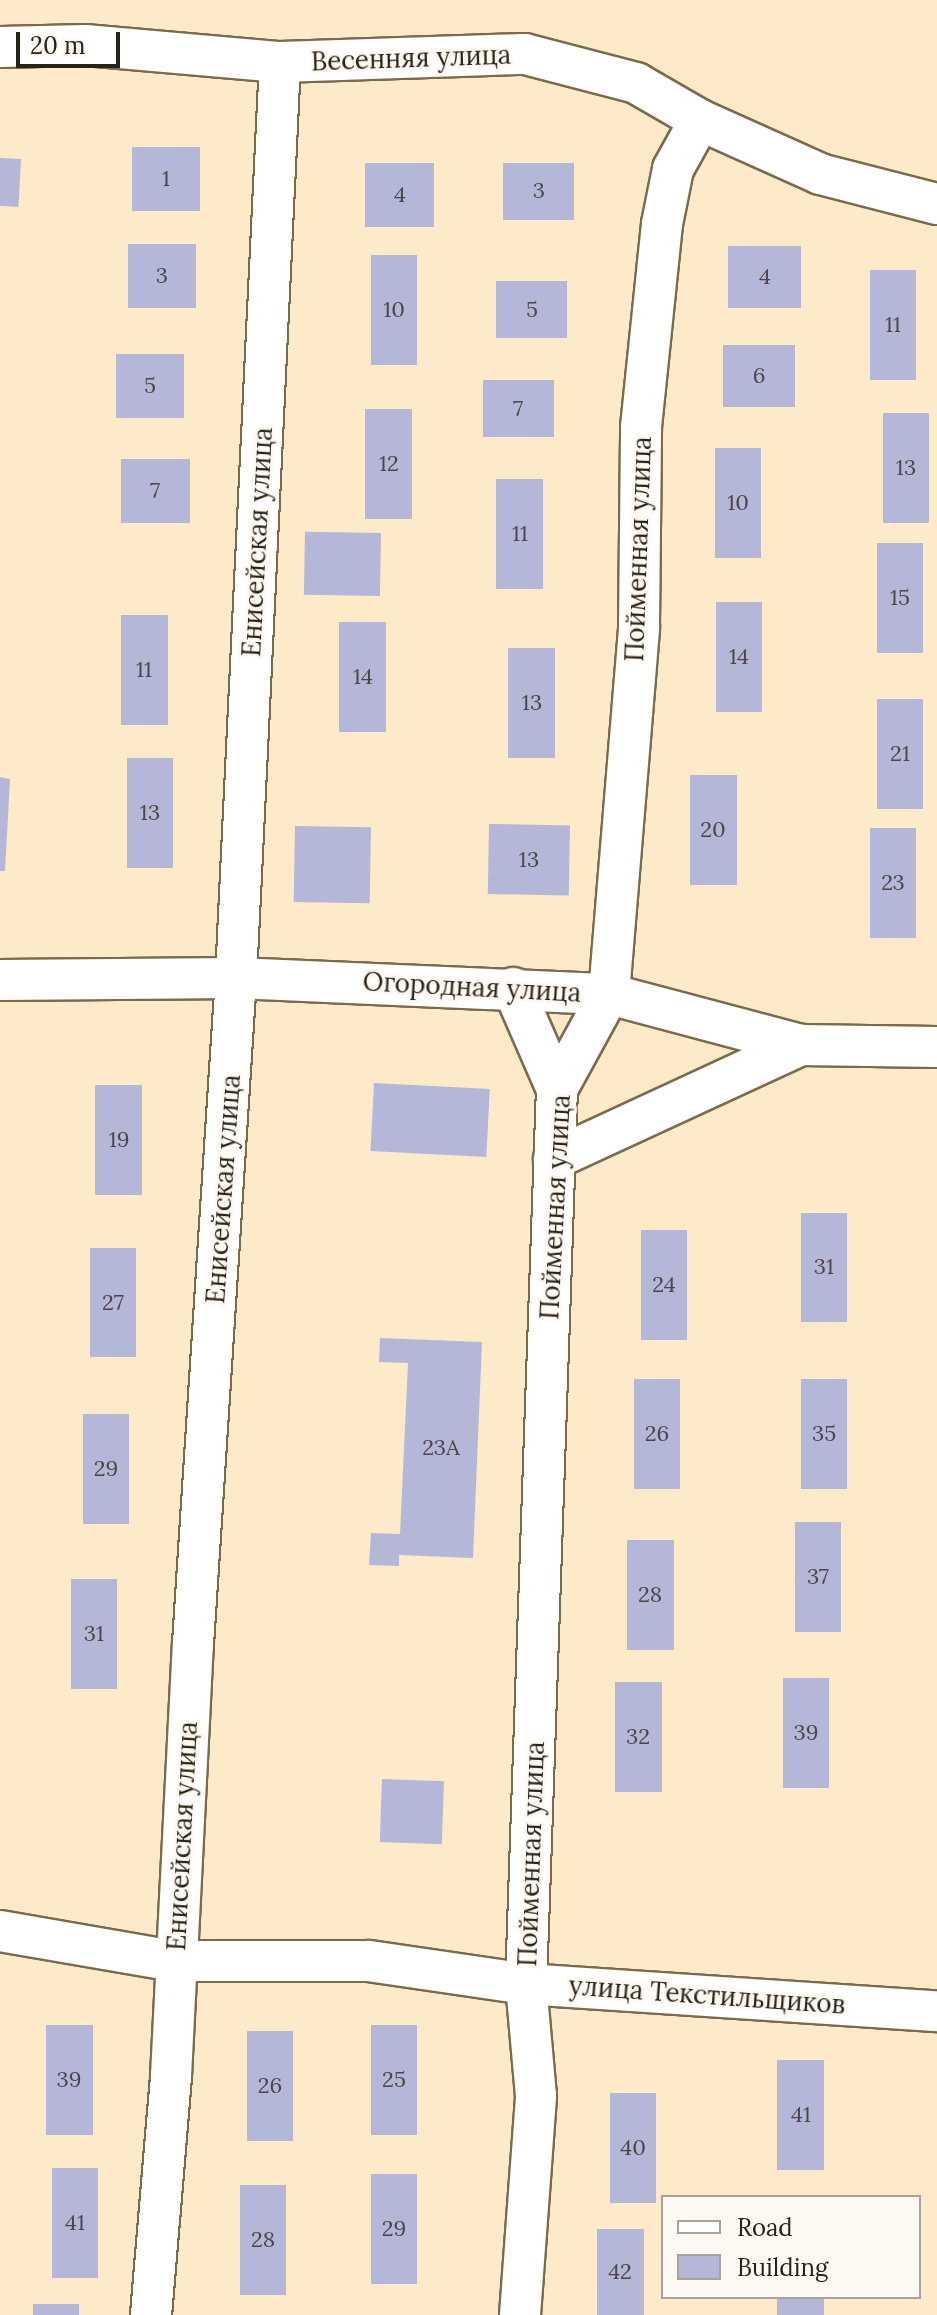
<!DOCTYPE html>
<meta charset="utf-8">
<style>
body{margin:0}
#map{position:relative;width:937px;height:2315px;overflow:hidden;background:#fceac9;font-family:Lora,serif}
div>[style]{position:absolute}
.building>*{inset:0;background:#b5b7d8;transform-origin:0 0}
.roads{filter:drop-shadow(2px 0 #7a6b4d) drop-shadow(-2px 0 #7a6b4d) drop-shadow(0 2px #7a6b4d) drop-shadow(0 -2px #7a6b4d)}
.minor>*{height:40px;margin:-20px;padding:0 20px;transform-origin:20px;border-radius:20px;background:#fff}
span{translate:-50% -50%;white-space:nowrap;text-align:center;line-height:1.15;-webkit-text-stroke:6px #fdf9f2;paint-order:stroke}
.number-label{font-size:22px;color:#4c4746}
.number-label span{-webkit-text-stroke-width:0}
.street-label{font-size:26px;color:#292216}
.legend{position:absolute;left:661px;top:2195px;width:260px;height:104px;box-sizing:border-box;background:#fdf9f2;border:2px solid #a8a39a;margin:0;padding:10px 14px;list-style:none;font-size:24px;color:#292216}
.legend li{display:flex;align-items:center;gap:16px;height:40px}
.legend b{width:40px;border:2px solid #a8a39a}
.scale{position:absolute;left:16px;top:32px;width:104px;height:36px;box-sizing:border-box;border:4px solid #292216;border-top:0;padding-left:10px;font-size:24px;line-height:28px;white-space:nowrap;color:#292216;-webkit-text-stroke:6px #fdf9f2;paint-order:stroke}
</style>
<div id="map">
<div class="building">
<div style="left:132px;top:147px;width:68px;height:64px"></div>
<div style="left:0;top:158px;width:21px;height:48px;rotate:3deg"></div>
<div style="left:365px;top:163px;width:69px;height:64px"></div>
<div style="left:503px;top:163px;width:71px;height:57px"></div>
<div style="left:128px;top:244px;width:68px;height:64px"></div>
<div style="left:728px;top:246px;width:73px;height:62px"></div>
<div style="left:371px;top:255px;width:46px;height:110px"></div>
<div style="left:870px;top:270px;width:46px;height:110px"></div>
<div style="left:496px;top:281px;width:71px;height:57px"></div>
<div style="left:723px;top:345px;width:72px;height:62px"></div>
<div style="left:116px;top:354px;width:68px;height:64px"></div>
<div style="left:483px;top:380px;width:71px;height:57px"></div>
<div style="left:365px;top:409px;width:47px;height:110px"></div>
<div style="left:883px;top:413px;width:46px;height:110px"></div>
<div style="left:715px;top:448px;width:46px;height:110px"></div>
<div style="left:121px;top:459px;width:69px;height:64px"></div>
<div style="left:496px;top:479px;width:47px;height:110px"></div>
<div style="left:381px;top:533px;width:63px;height:76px;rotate:91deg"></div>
<div style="left:877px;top:543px;width:46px;height:110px"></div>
<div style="left:716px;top:602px;width:46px;height:110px"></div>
<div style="left:121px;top:615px;width:47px;height:110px"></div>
<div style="left:339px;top:622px;width:47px;height:110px"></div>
<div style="left:508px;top:648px;width:47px;height:110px"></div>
<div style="left:877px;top:699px;width:46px;height:110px"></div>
<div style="left:127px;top:758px;width:46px;height:110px"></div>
<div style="left:690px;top:775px;width:47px;height:110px"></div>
<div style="clip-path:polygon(0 777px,10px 779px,5px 871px,0 871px)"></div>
<div style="left:489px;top:824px;width:81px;height:70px;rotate:1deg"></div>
<div style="left:295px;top:826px;width:76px;height:76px;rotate:1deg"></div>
<div style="left:870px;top:828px;width:46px;height:110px"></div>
<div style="left:374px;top:1083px;width:116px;height:68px;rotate:3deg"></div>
<div style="left:95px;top:1085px;width:47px;height:110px"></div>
<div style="left:801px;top:1213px;width:46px;height:109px"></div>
<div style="left:641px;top:1230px;width:46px;height:110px"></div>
<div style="left:90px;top:1248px;width:46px;height:109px"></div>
<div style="clip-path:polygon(380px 1338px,482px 1342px,473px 1558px,399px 1555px,399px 1566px,369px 1565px,371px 1533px,400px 1534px,408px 1363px,379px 1362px)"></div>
<div style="left:634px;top:1379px;width:46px;height:110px"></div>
<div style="left:801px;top:1379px;width:46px;height:110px"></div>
<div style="left:83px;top:1414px;width:46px;height:110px"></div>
<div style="left:795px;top:1522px;width:46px;height:110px"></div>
<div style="left:627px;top:1540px;width:47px;height:110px"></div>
<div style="left:71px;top:1579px;width:46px;height:110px"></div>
<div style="left:783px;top:1678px;width:46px;height:110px"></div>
<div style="left:615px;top:1682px;width:47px;height:110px"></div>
<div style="left:382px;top:1779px;width:62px;height:63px;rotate:2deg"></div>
<div style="left:46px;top:2025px;width:47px;height:110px"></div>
<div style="left:371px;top:2025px;width:46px;height:110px"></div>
<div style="left:247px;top:2031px;width:46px;height:110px"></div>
<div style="left:777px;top:2060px;width:47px;height:110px"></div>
<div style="left:610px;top:2093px;width:46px;height:110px"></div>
<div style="left:52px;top:2168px;width:46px;height:110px"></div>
<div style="left:371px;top:2174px;width:46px;height:110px"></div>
<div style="left:240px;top:2185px;width:46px;height:110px"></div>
<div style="left:597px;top:2229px;width:47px;height:86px"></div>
<div style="left:777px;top:2297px;width:47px;height:18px"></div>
<div style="left:33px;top:2304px;width:46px;height:11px"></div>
</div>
<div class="roads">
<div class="minor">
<div style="left:0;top:47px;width:85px;rotate:-1.3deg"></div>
<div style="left:85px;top:45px;width:196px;rotate:5deg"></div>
<div style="left:280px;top:62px;width:245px;rotate:-1.9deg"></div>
<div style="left:525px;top:54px;width:115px;rotate:14.6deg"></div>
<div style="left:636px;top:83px;width:74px;rotate:30deg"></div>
<div style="left:700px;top:120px;width:132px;rotate:24.2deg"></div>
<div style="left:820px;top:174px;width:121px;rotate:14.4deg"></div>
<div style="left:0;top:980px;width:236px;rotate:-0.5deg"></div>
<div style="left:236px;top:978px;width:373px;rotate:2.5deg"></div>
<div style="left:609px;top:994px;width:199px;rotate:14.9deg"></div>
<div style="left:801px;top:1045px;width:136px;rotate:0.8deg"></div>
<div style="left:513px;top:988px;width:110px;rotate:66.5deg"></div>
<div style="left:554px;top:1159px;width:272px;rotate:-24.8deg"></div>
<div style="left:0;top:1931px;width:177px;rotate:9.8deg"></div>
<div style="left:174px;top:1961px;width:195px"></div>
<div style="left:369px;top:1961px;width:159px;rotate:8.3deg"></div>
<div style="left:526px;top:1984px;width:412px;rotate:3.8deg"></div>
<div style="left:151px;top:2315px;width:240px;rotate:-85.2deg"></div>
<div style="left:171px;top:2076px;width:433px;rotate:-87.1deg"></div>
<div style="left:193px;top:1644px;width:667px;rotate:-86.31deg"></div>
<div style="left:236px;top:978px;width:917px;rotate:-87.25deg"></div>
<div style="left:520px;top:2315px;width:220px;rotate:-85.8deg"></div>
<div style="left:536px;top:2096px;width:112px;rotate:-95.1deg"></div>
<div style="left:526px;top:1984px;width:896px;rotate:-88.02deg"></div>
<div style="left:557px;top:1089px;width:108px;rotate:-61.3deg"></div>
<div style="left:609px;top:994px;width:369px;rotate:-85.3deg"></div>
<div style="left:639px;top:626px;width:199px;rotate:-89.4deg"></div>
<div style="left:641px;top:427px;width:204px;rotate:-84.1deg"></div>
<div style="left:662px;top:224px;width:56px;rotate:-78.7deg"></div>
<div style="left:673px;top:169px;width:56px;rotate:-61.1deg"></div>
</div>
</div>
<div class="number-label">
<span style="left:166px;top:179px">1</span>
<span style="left:539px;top:191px">3</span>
<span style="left:400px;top:195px">4</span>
<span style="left:162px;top:276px">3</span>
<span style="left:765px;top:277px">4</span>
<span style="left:394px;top:310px">10</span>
<span style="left:532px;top:310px">5</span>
<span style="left:893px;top:325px">11</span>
<span style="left:759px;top:376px">6</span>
<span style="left:150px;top:386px">5</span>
<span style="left:518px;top:409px">7</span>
<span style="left:389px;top:464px">12</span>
<span style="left:906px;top:468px">13</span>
<span style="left:155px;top:491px">7</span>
<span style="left:738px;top:503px">10</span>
<span style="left:520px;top:534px">11</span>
<span style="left:900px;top:598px">15</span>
<span style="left:739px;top:657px">14</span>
<span style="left:144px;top:670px">11</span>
<span style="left:363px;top:677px">14</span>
<span style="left:532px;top:703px">13</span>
<span style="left:900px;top:754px">21</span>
<span style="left:150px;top:813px">13</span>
<span style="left:713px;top:830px">20</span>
<span style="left:529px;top:860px">13</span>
<span style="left:893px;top:883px">23</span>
<span style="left:119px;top:1140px">19</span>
<span style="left:824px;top:1267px">31</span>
<span style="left:664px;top:1285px">24</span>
<span style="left:113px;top:1303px">27</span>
<span style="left:657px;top:1434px">26</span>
<span style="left:824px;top:1434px">35</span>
<span style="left:441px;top:1448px">23А</span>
<span style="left:106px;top:1469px">29</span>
<span style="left:818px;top:1577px">37</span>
<span style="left:650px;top:1595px">28</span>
<span style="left:94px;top:1634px">31</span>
<span style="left:806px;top:1733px">39</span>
<span style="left:638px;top:1737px">32</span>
<span style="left:69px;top:2080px">39</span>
<span style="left:394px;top:2080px">25</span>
<span style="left:270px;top:2086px">26</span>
<span style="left:801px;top:2115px">41</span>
<span style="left:633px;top:2148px">40</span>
<span style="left:75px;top:2223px">41</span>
<span style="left:394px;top:2229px">29</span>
<span style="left:263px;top:2240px">28</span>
<span style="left:620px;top:2272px">42</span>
</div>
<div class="street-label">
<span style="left:411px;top:58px;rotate:-2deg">Весенняя улица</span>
<span style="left:257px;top:542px;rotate:-87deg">Енисейская улица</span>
<span style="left:638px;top:549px;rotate:-88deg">Пойменная улица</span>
<span style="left:472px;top:987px;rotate:3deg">Огородная улица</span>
<span style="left:223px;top:1189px;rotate:-86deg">Енисейская улица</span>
<span style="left:555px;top:1207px;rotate:-87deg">Пойменная улица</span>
<span style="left:182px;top:1836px;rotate:-87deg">Енисейская улица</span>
<span style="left:531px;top:1854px;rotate:-88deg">Пойменная улица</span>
<span style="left:707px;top:1995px;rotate:4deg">улица Текстильщиков</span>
</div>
<ul class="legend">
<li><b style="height:10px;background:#fff"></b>Road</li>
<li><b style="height:22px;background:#b5b7d8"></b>Building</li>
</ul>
<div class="scale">20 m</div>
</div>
